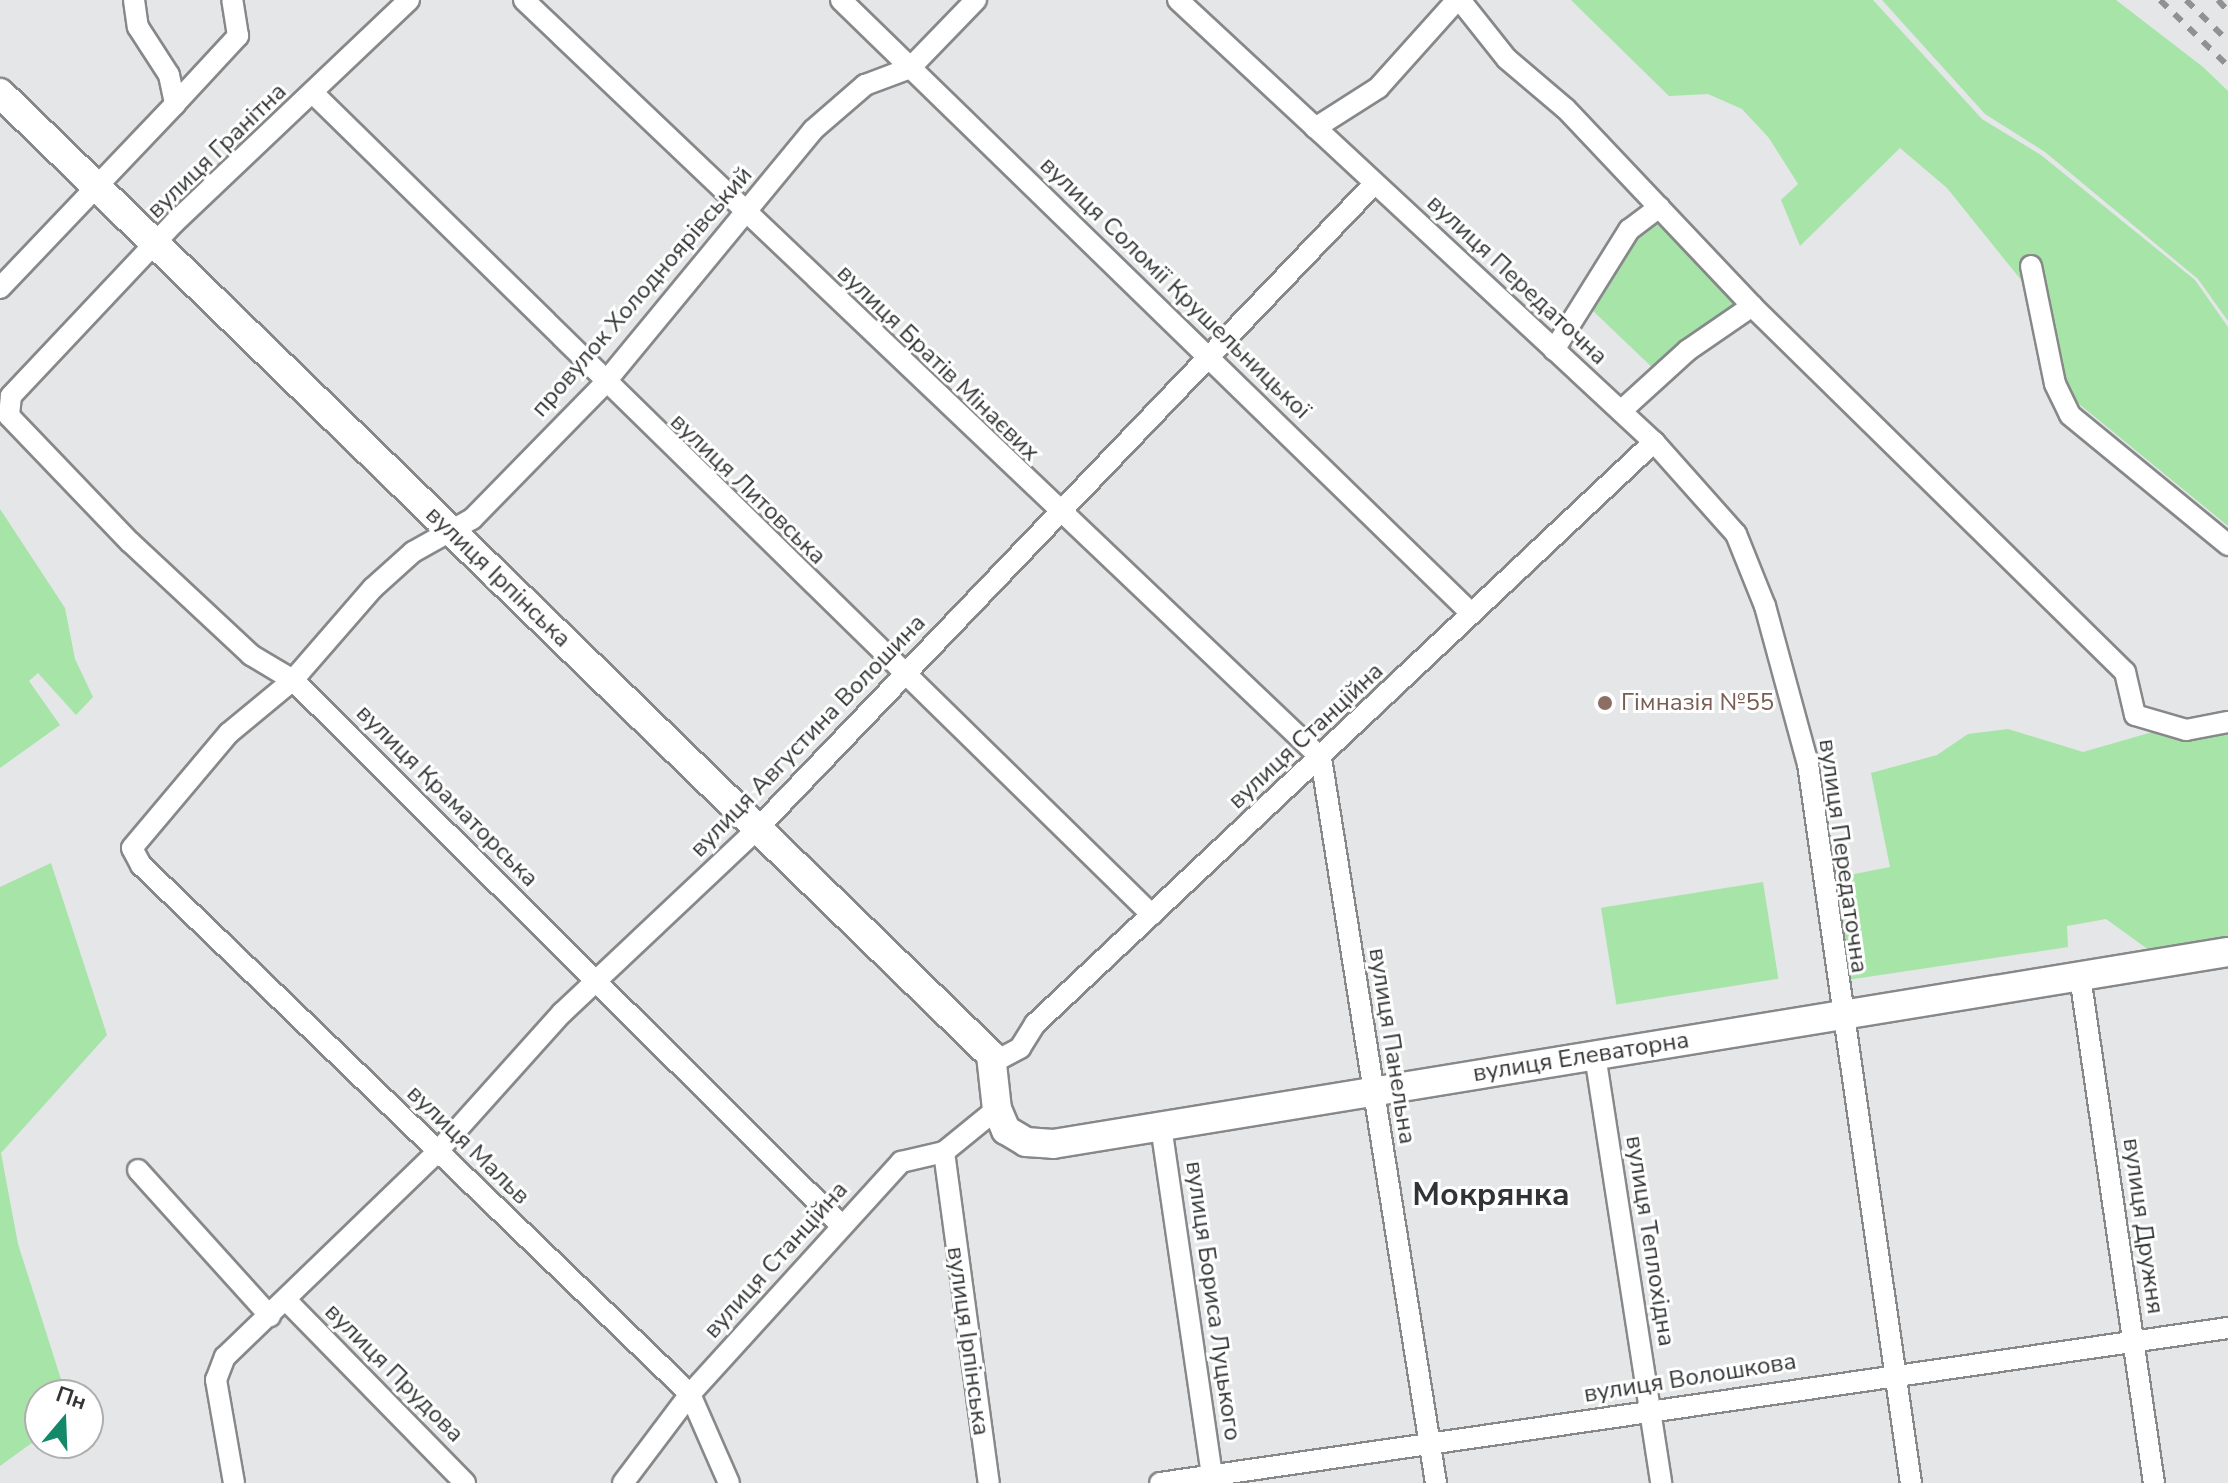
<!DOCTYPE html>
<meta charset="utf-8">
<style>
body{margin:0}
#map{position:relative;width:2228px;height:1483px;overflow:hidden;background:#e4e6e8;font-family:"Nunito Sans",sans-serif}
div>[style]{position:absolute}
.green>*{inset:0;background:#a6e4a8;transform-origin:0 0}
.roads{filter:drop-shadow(2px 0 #87888a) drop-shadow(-2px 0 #87888a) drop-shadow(0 2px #87888a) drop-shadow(0 -2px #87888a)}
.street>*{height:20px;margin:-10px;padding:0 10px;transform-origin:10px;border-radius:10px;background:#fff}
.secondary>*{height:28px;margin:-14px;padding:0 14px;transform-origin:14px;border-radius:14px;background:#fff}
.rail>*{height:6px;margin-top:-3px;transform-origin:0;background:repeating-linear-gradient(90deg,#8f9192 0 10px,transparent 0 20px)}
.dots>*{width:22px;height:22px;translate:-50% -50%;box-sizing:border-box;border:4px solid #fff;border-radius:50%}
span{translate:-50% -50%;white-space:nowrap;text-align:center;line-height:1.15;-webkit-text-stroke:6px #fff;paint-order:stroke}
.street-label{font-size:24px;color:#343535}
.education-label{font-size:24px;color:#785e54}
.left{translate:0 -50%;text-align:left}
.district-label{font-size:32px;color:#323335;font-weight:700}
.north{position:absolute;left:24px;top:1379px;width:80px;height:80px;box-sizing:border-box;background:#fff;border:2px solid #aeaeae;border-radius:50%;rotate:19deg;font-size:22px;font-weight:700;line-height:32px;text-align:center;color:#343535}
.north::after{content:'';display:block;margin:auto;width:28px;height:36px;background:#13896a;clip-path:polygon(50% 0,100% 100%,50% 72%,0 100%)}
</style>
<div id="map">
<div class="green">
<div style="clip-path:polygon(1571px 0,1873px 0,1982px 119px,2041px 155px,2195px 280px,2228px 327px,2228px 526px,2079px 404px,2038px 354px,2041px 328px,2030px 291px,1947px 188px,1900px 148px,1800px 246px,1781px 200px,1798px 184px,1769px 138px,1742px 109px,1708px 94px,1669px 96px)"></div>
<div style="clip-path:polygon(1882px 0,2116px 0,2203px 67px,2228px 91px,2228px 321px,2198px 279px,2045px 152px,1985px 114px)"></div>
<div style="clip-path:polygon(1658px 219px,1738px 304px,1657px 372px,1591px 309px,1642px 231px)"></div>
<div style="clip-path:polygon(0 509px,65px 608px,75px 659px,93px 697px,76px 715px,38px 673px,29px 681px,60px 725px,0 768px)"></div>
<div style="clip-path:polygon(2228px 718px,2228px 939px,2149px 950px,2106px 919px,2067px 926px,2068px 947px,1847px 980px,1834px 878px,1890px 867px,1871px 773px,1937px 755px,1968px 734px,2008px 729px,2083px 752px,2149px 733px,2220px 733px)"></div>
<div style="clip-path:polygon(51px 863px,107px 1035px,1px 1153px,18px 1244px,66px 1395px,40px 1395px,40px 1437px,0 1466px,0 887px)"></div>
<div style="left:1763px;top:882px;width:98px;height:164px;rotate:81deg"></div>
</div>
<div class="roads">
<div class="street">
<div style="left:134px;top:0;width:27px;rotate:82deg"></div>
<div style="left:138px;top:27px;width:57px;rotate:57.1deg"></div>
<div style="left:169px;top:75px;width:30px;rotate:78deg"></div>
<div style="left:175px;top:104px;width:93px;rotate:-47.2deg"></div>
<div style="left:238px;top:36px;width:36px;rotate:-99deg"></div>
<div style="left:409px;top:0;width:324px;rotate:136.5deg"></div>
<div style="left:174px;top:223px;width:238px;rotate:133.3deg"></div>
<div style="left:11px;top:396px;width:20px;rotate:96deg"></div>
<div style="left:9px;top:416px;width:175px;rotate:46.2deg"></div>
<div style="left:130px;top:542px;width:166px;rotate:43deg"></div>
<div style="left:251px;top:655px;width:49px;rotate:30.8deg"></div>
<div style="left:293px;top:680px;width:771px;rotate:44.84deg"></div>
<div style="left:524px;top:0;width:1100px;rotate:43.56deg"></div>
<div style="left:1321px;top:758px;width:734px;rotate:80.99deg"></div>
<div style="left:841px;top:0;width:880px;rotate:44.22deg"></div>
<div style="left:1178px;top:0;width:650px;rotate:42.88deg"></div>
<div style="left:1654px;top:442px;width:123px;rotate:48.3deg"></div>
<div style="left:1736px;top:534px;width:78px;rotate:68.1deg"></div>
<div style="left:1765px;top:606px;width:164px;rotate:74.8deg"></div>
<div style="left:1808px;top:764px;width:726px;rotate:81.85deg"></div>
<div style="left:1460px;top:0;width:75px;rotate:51.5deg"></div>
<div style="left:1507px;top:59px;width:77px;rotate:40.3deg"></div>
<div style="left:1566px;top:109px;width:271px;rotate:46.6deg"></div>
<div style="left:1752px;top:306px;width:523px;rotate:44.46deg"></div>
<div style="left:2125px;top:672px;width:44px;rotate:76.9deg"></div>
<div style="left:2135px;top:715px;width:53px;rotate:16.4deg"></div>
<div style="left:2186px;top:730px;width:43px;rotate:-10.8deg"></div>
<div style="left:314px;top:94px;width:1173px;rotate:44.41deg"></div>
<div style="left:1315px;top:128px;width:75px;rotate:-32.4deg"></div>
<div style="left:1378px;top:88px;width:118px;rotate:-48.1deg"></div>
<div style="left:2031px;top:266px;width:120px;rotate:78.5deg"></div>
<div style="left:2055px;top:384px;width:34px;rotate:64deg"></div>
<div style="left:2070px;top:415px;width:205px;rotate:39.4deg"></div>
<div style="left:0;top:288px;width:254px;rotate:-46.4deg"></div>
<div style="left:1554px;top:350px;width:142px;rotate:-58deg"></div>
<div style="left:1629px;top:230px;width:38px;rotate:-37deg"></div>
<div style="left:1621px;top:411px;width:91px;rotate:-42.3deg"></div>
<div style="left:1688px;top:350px;width:78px;rotate:-34.5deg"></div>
<div style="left:2080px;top:976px;width:512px;rotate:81.7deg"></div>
<div style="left:1595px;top:1055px;width:433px;rotate:81.2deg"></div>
<div style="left:992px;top:1063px;width:32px;rotate:-28deg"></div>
<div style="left:1020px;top:1048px;width:28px;rotate:-58deg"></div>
<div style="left:1035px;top:1024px;width:850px;rotate:-43.24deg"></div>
<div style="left:1161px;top:1126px;width:361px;rotate:81.7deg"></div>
<div style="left:944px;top:1152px;width:334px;rotate:82.3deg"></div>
<div style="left:138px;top:1170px;width:197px;rotate:47.9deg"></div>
<div style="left:286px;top:1300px;width:256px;rotate:45.6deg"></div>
<div style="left:234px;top:1483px;width:105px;rotate:-99.9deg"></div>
<div style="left:216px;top:1380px;width:25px;rotate:-69deg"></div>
<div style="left:225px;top:1357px;width:296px;rotate:-44deg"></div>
<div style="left:438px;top:1151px;width:186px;rotate:-48.1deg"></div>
<div style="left:562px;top:1013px;width:270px;rotate:-43.3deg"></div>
<div style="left:758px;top:828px;width:891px;rotate:-46.27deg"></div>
<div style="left:623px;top:1483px;width:111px;rotate:-53deg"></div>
<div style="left:690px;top:1394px;width:314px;rotate:-47.7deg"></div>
<div style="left:901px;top:1162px;width:44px;rotate:-13.1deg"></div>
<div style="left:944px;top:1152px;width:68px;rotate:-39.1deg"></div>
<div style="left:729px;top:1483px;width:97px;rotate:-113.7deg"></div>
<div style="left:690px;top:1394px;width:762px;rotate:-136.06deg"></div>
<div style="left:141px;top:865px;width:19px;rotate:-118deg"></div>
<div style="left:132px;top:848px;width:150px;rotate:-49.9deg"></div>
<div style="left:229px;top:733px;width:83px;rotate:-39.6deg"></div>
<div style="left:293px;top:680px;width:122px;rotate:-49deg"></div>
<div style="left:373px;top:588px;width:54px;rotate:-42deg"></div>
<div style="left:413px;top:552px;width:68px;rotate:-29.2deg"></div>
<div style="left:472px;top:519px;width:187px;rotate:-45.6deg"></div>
<div style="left:603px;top:385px;width:330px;rotate:-50.5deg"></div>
<div style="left:813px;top:130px;width:69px;rotate:-40.9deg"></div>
<div style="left:865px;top:85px;width:48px;rotate:-20.7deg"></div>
<div style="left:910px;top:68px;width:95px;rotate:-45.9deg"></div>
<div style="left:1160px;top:1483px;width:1079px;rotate:-8.26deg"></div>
</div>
<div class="secondary">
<div style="left:0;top:93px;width:1381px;rotate:44.15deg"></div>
<div style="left:991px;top:1055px;width:54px;rotate:83.7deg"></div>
<div style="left:997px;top:1109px;width:23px;rotate:67deg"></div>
<div style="left:1006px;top:1130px;width:23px;rotate:31deg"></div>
<div style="left:1026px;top:1142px;width:27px;rotate:4deg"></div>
<div style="left:1053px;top:1144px;width:1191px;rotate:-9.28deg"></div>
</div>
</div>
<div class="rail">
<div style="left:2160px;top:0;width:95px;rotate:44.1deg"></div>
<div style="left:2186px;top:0;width:59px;rotate:44.3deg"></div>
<div style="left:2218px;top:0;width:15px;rotate:48deg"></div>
</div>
<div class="dots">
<div style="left:1605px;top:703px;background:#8d6e63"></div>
</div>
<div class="street-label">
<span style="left:217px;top:151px;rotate:-44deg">вулиця Гранітна</span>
<span style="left:1517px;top:280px;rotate:43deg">вулиця Передаточна</span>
<span style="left:1175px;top:288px;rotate:44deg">вулиця Соломії Крушельницької</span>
<span style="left:642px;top:292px;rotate:-49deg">провулок Холодноярівський</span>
<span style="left:938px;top:363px;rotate:44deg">вулиця Братів Мінаєвих</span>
<span style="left:748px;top:489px;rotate:44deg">вулиця Литовська</span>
<span style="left:498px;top:577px;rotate:44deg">вулиця Ірпінська</span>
<span style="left:808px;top:736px;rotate:-46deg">вулиця Августина Волошина</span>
<span style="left:1306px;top:736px;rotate:-43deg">вулиця Станційна</span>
<span style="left:447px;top:796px;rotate:45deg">вулиця Краматорська</span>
<span style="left:1843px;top:856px;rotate:82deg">вулиця Передаточна</span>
<span style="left:1392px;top:1046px;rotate:81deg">вулиця Панельна</span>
<span style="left:1581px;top:1057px;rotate:-9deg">вулиця Елеваторна</span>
<span style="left:468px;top:1145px;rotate:44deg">вулиця Мальв</span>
<span style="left:2143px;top:1226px;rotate:82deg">вулиця Дружня</span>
<span style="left:1650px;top:1241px;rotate:81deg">вулиця Теплохідна</span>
<span style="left:776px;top:1260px;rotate:-48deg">вулиця Станційна</span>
<span style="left:1213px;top:1301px;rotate:82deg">вулиця Бориса Луцького</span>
<span style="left:968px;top:1341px;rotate:82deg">вулиця Ірпінська</span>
<span style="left:394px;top:1373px;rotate:45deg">вулиця Прудова</span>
<span style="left:1690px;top:1378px;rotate:-9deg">вулиця Волошкова</span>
</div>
<div class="education-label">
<span class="left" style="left:1621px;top:703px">Гімназія №55</span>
</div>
<div class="district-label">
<span style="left:1491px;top:1195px">Мокрянка</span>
</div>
<div class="north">Пн</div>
</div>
